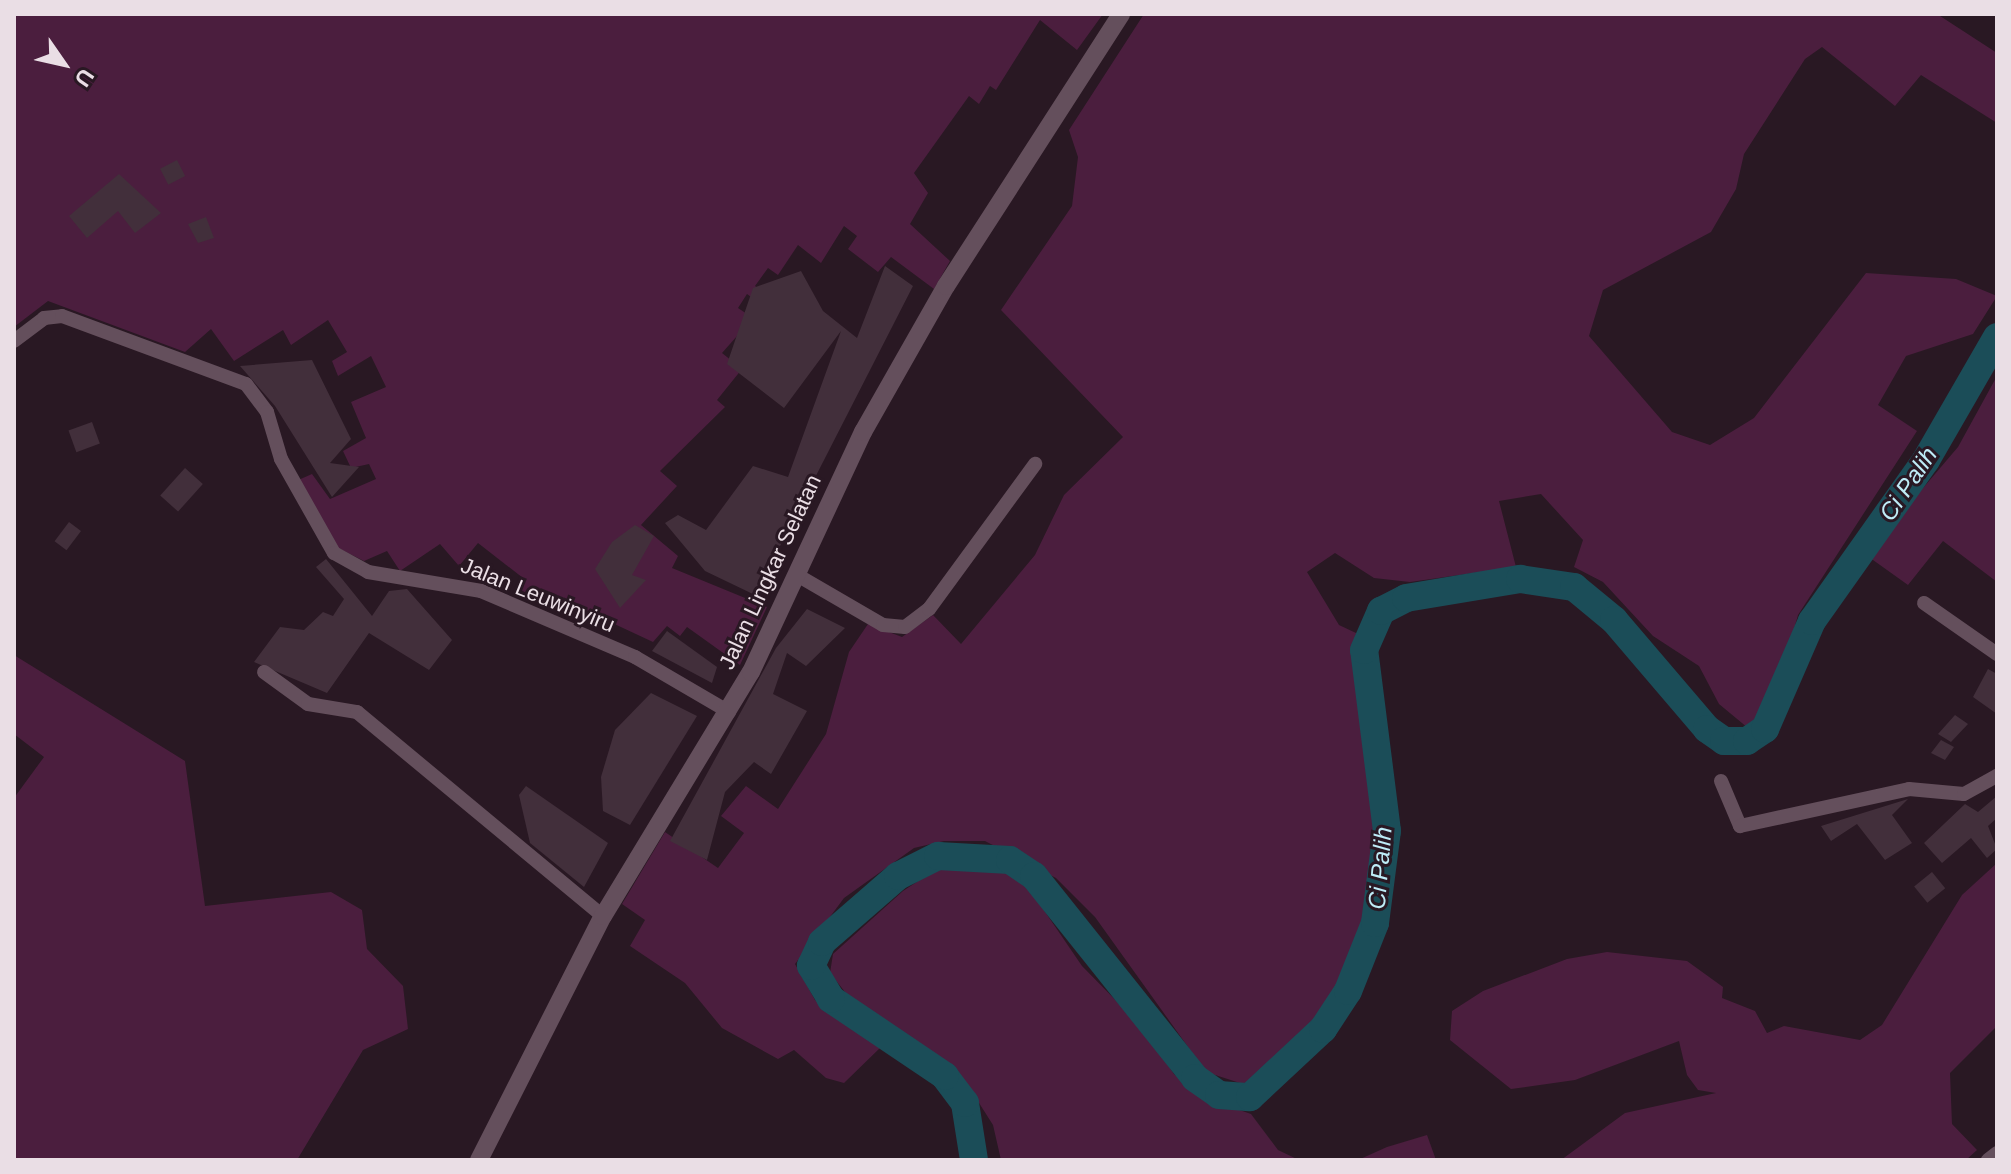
<!DOCTYPE html>
<style>
body{margin:0}
#map{position:relative;width:2011px;height:1174px;overflow:hidden;background:#291823;font-family:Helvetica,sans-serif}
div>[style]{position:absolute}
.green>*{inset:0;background:#4b1e3e}
.river>*{height:28px;margin:-14px;padding:0 14px;transform-origin:14px;border-radius:14px;background:#1b4d58}
.building>*{inset:0;background:#422f3b;transform-origin:0 0}
.minor>*{height:14px;margin:-7px;padding:0 7px;transform-origin:7px;border-radius:7px;background:#644f5c}
.tertiary>*{height:18px;margin:-9px;padding:0 9px;transform-origin:9px;border-radius:9px;background:#644f5c}
span{translate:-50% -50%;white-space:nowrap;text-align:center;line-height:1.15;-webkit-text-stroke:6px #291823;paint-order:stroke}
.street-label{font-size:22px;color:#eadee5}
.water-label{font-size:24px;color:#beecf7;font-style:italic}
.frame{position:absolute;inset:0;border:16px solid #eadee5;pointer-events:none}
.north{position:absolute;left:24px;top:24px;width:80px;height:80px;-webkit-text-stroke:6px #291823;paint-order:stroke;rotate:124deg;font-size:22px;font-weight:700;line-height:32px;text-align:center;color:#eadee5}
.north::after{content:'';display:block;margin:auto;width:28px;height:36px;background:#eadee5;clip-path:polygon(50% 0,100% 100%,50% 72%,0 100%)}
</style>
<div id="map">
<div class="green">
<div style="clip-path:polygon(14px 14px,1103px 14px,1077px 50px,1040px 20px,996px 90px,990px 86px,979px 104px,969px 96px,914px 173px,928px 193px,910px 224px,950px 261px,934px 289px,891px 257px,878px 272px,848px 249px,857px 236px,844px 226px,821px 263px,798px 245px,778px 275px,768px 268px,755px 286px,767px 295px,761px 304px,747px 294px,738px 308px,753px 318px,722px 353px,742px 369px,717px 400px,725px 407px,660px 471px,677px 486px,641px 525px,678px 556px,672px 568px,767px 607px,740px 665px,687px 627px,680px 636px,667px 626px,653px 642px,563px 600px,558px 610px,517px 588px,523px 578px,478px 543px,459px 566px,440px 544px,400px 571px,387px 551px,364px 561px,336px 547px,296px 481px,312px 474px,330px 499px,376px 479px,369px 464px,351px 468px,343px 451px,366px 438px,351px 402px,386px 387px,371px 356px,338px 376px,332px 361px,347px 352px,328px 320px,291px 345px,283px 330px,234px 361px,211px 329px,185px 352px,48px 301px,14px 327px)"></div>
<div style="clip-path:polygon(1144px 14px,1937px 14px,1997px 53px,1997px 123px,1921px 75px,1895px 106px,1822px 47px,1805px 59px,1744px 154px,1736px 189px,1711px 232px,1603px 290px,1589px 336px,1672px 432px,1710px 445px,1754px 418px,1866px 273px,1956px 279px,1997px 296px,1973px 334px,1906px 356px,1878px 405px,1917px 431px,1798px 615px,1776px 693px,1748px 728px,1719px 704px,1699px 666px,1653px 636px,1603px 582px,1574px 567px,1583px 540px,1541px 494px,1499px 501px,1516px 567px,1410px 582px,1374px 578px,1335px 553px,1307px 572px,1339px 625px,1356px 633px,1355px 678px,1378px 828px,1364px 927px,1349px 968px,1330px 1005px,1270px 1071px,1243px 1084px,1206px 1072px,1095px 917px,1056px 878px,985px 841px,944px 841px,914px 848px,844px 898px,795px 964px,815px 1000px,881px 1047px,844px 1083px,826px 1078px,794px 1050px,778px 1059px,722px 1028px,685px 983px,630px 946px,645px 920px,622px 904px,665px 832px,718px 868px,744px 833px,721px 816px,746px 786px,778px 809px,826px 734px,849px 652px,868px 624px,902px 637px,933px 615px,961px 644px,1035px 555px,1064px 495px,1123px 437px,1001px 310px,1072px 206px,1078px 157px,1069px 130px)"></div>
<div style="clip-path:polygon(1997px 376px,1997px 582px,1943px 541px,1908px 585px,1866px 555px,1958px 447px)"></div>
<div style="clip-path:polygon(14px 655px,185px 761px,205px 906px,331px 892px,362px 910px,367px 949px,403px 986px,408px 1029px,363px 1050px,297px 1160px,14px 1160px,14px 798px,44px 757px,14px 734px)"></div>
<div style="clip-path:polygon(979px 861px,1022px 878px,1082px 966px,1140px 1025px,1174px 1074px,1202px 1097px,1251px 1114px,1278px 1150px,1299px 1160px,1001px 1160px,993px 1125px,967px 1084px,849px 997px,830px 973px,833px 954px,903px 891px,941px 866px)"></div>
<div style="clip-path:polygon(1997px 863px,1997px 1026px,1950px 1073px,1952px 1124px,1977px 1150px,1966px 1160px,1561px 1160px,1625px 1113px,1716px 1093px,1698px 1090px,1687px 1075px,1679px 1041px,1575px 1080px,1511px 1089px,1450px 1040px,1452px 1011px,1483px 991px,1567px 959px,1607px 952px,1687px 961px,1723px 987px,1722px 998px,1755px 1011px,1767px 1033px,1784px 1026px,1860px 1040px,1882px 1025px,1962px 895px)"></div>
<div style="clip-path:polygon(1427px 1135px,1436px 1160px,1358px 1160px,1387px 1147px)"></div>
</div>
<div class="river">
<div style="left:974px;top:1160px;width:58px;rotate:-99deg"></div>
<div style="left:965px;top:1103px;width:34px;rotate:-127deg"></div>
<div style="left:945px;top:1076px;width:138px;rotate:-146deg"></div>
<div style="left:831px;top:999px;width:39px;rotate:-121deg"></div>
<div style="left:811px;top:966px;width:26px;rotate:-65deg"></div>
<div style="left:822px;top:942px;width:101px;rotate:-41deg"></div>
<div style="left:898px;top:876px;width:45px;rotate:-26.6deg"></div>
<div style="left:938px;top:856px;width:72px;rotate:3.2deg"></div>
<div style="left:1010px;top:860px;width:29px;rotate:34deg"></div>
<div style="left:1034px;top:876px;width:258px;rotate:51.4deg"></div>
<div style="left:1195px;top:1078px;width:29px;rotate:35deg"></div>
<div style="left:1219px;top:1095px;width:31px;rotate:4deg"></div>
<div style="left:1250px;top:1097px;width:100px;rotate:-43deg"></div>
<div style="left:1323px;top:1029px;width:45px;rotate:-56.7deg"></div>
<div style="left:1348px;top:991px;width:73px;rotate:-68.3deg"></div>
<div style="left:1375px;top:923px;width:93px;rotate:-82.6deg"></div>
<div style="left:1387px;top:831px;width:182px;rotate:-97.2deg"></div>
<div style="left:1364px;top:650px;width:43px;rotate:-66.4deg"></div>
<div style="left:1381px;top:611px;width:28px;rotate:-27deg"></div>
<div style="left:1406px;top:598px;width:116px;rotate:-9.5deg"></div>
<div style="left:1520px;top:579px;width:55px;rotate:8.4deg"></div>
<div style="left:1574px;top:587px;width:52px;rotate:39.5deg"></div>
<div style="left:1614px;top:620px;width:143px;rotate:49.5deg"></div>
<div style="left:1707px;top:729px;width:21px;rotate:35deg"></div>
<div style="left:1724px;top:741px;width:23px"></div>
<div style="left:1747px;top:741px;width:22px;rotate:-34deg"></div>
<div style="left:1765px;top:729px;width:118px;rotate:-66.5deg"></div>
<div style="left:1812px;top:621px;width:197px;rotate:-54.7deg"></div>
<div style="left:1926px;top:460px;width:142px;rotate:-60deg"></div>
</div>
<div class="building">
<div style="left:177px;top:160px;width:18px;height:19px;rotate:63deg"></div>
<div style="clip-path:polygon(119px 174px,161px 213px,135px 233px,118px 211px,87px 238px,69px 216px)"></div>
<div style="clip-path:polygon(206px 217px,214px 238px,198px 243px,188px 224px)"></div>
<div style="clip-path:polygon(885px 266px,913px 286px,755px 595px,705px 571px,665px 523px,678px 515px,706px 530px,753px 466px,788px 477px,841px 331px,784px 408px,727px 364px,753px 288px,801px 271px,823px 311px,857px 338px)"></div>
<div style="clip-path:polygon(312px 360px,351px 439px,330px 463px,359px 467px,332px 497px,275px 406px,240px 366px)"></div>
<div style="left:92px;top:422px;width:23px;height:25px;rotate:70deg"></div>
<div style="left:185px;top:468px;width:24px;height:37px;rotate:42deg"></div>
<div style="left:69px;top:522px;width:15px;height:24px;rotate:37deg"></div>
<div style="clip-path:polygon(635px 525px,654px 536px,632px 575px,646px 580px,620px 608px,595px 569px,612px 542px)"></div>
<div style="clip-path:polygon(326px 559px,372px 616px,389px 591px,407px 589px,452px 640px,429px 670px,369px 633px,327px 693px,254px 662px,280px 627px,304px 630px,323px 612px,333px 616px,344px 599px,316px 567px)"></div>
<div style="clip-path:polygon(807px 609px,845px 628px,806px 666px,787px 653px,773px 694px,807px 711px,771px 774px,754px 762px,725px 792px,707px 860px,670px 841px,776px 648px)"></div>
<div style="clip-path:polygon(667px 631px,717px 667px,712px 683px,652px 651px)"></div>
<div style="clip-path:polygon(1988px 669px,1997px 674px,1997px 714px,1973px 697px)"></div>
<div style="clip-path:polygon(651px 693px,697px 716px,630px 825px,603px 811px,601px 777px,615px 730px)"></div>
<div style="clip-path:polygon(1955px 715px,1968px 724px,1951px 742px,1938px 734px)"></div>
<div style="clip-path:polygon(1941px 740px,1954px 747px,1945px 760px,1931px 753px)"></div>
<div style="clip-path:polygon(526px 786px,608px 843px,584px 887px,530px 843px,519px 795px)"></div>
<div style="clip-path:polygon(1997px 796px,1997px 818px,1988px 826px,1997px 849px,1987px 858px,1971px 838px,1942px 863px,1924px 843px,1965px 804px,1978px 812px)"></div>
<div style="clip-path:polygon(1908px 799px,1892px 815px,1912px 843px,1885px 860px,1857px 824px,1831px 841px,1821px 826px)"></div>
<div style="left:1932px;top:872px;width:21px;height:23px;rotate:51deg"></div>
</div>
<div class="minor">
<div style="left:14px;top:341px;width:38px;rotate:-37deg"></div>
<div style="left:44px;top:318px;width:18px;rotate:-6deg"></div>
<div style="left:62px;top:316px;width:196px;rotate:20.3deg"></div>
<div style="left:246px;top:384px;width:35px;rotate:53deg"></div>
<div style="left:267px;top:412px;width:49px;rotate:73.4deg"></div>
<div style="left:281px;top:459px;width:108px;rotate:60.6deg"></div>
<div style="left:334px;top:553px;width:39px;rotate:29deg"></div>
<div style="left:368px;top:572px;width:115px;rotate:9.5deg"></div>
<div style="left:481px;top:591px;width:168px;rotate:23.2deg"></div>
<div style="left:635px;top:657px;width:109px;rotate:30.3deg"></div>
<div style="left:797px;top:575px;width:99px;rotate:30.2deg"></div>
<div style="left:883px;top:625px;width:22px;rotate:5deg"></div>
<div style="left:905px;top:627px;width:30px;rotate:-37deg"></div>
<div style="left:929px;top:609px;width:180px;rotate:-53.8deg"></div>
<div style="left:1924px;top:603px;width:89px;rotate:34.9deg"></div>
<div style="left:264px;top:672px;width:54px;rotate:36deg"></div>
<div style="left:308px;top:704px;width:50px;rotate:9.3deg"></div>
<div style="left:357px;top:712px;width:320px;rotate:39.7deg"></div>
<div style="left:1721px;top:781px;width:49px;rotate:67.1deg"></div>
<div style="left:1740px;top:826px;width:173px;rotate:-12.3deg"></div>
<div style="left:1909px;top:789px;width:55px;rotate:5.2deg"></div>
<div style="left:1964px;top:794px;width:38px;rotate:-29deg"></div>
<div style="left:1988px;top:1160px;width:11px;rotate:-38deg"></div>
</div>
<div class="tertiary">
<div style="left:479px;top:1160px;width:274px;rotate:-63.1deg"></div>
<div style="left:603px;top:916px;width:285px;rotate:-58.8deg"></div>
<div style="left:751px;top:672px;width:265px;rotate:-65deg"></div>
<div style="left:863px;top:432px;width:168px;rotate:-60.4deg"></div>
<div style="left:946px;top:286px;width:323px;rotate:-57.2deg"></div>
</div>
<div class="street-label">
<span style="left:770px;top:572px;rotate:-65deg">Jalan Lingkar Selatan</span>
<span style="left:538px;top:595px;rotate:22deg">Jalan Leuwinyiru</span>
</div>
<div class="water-label">
<span style="left:1908px;top:484px;rotate:-56deg">Ci Palih</span>
<span style="left:1380px;top:868px;rotate:-85deg">Ci Palih</span>
</div>
<div class="frame"></div>
<div class="north">U</div>
</div>
